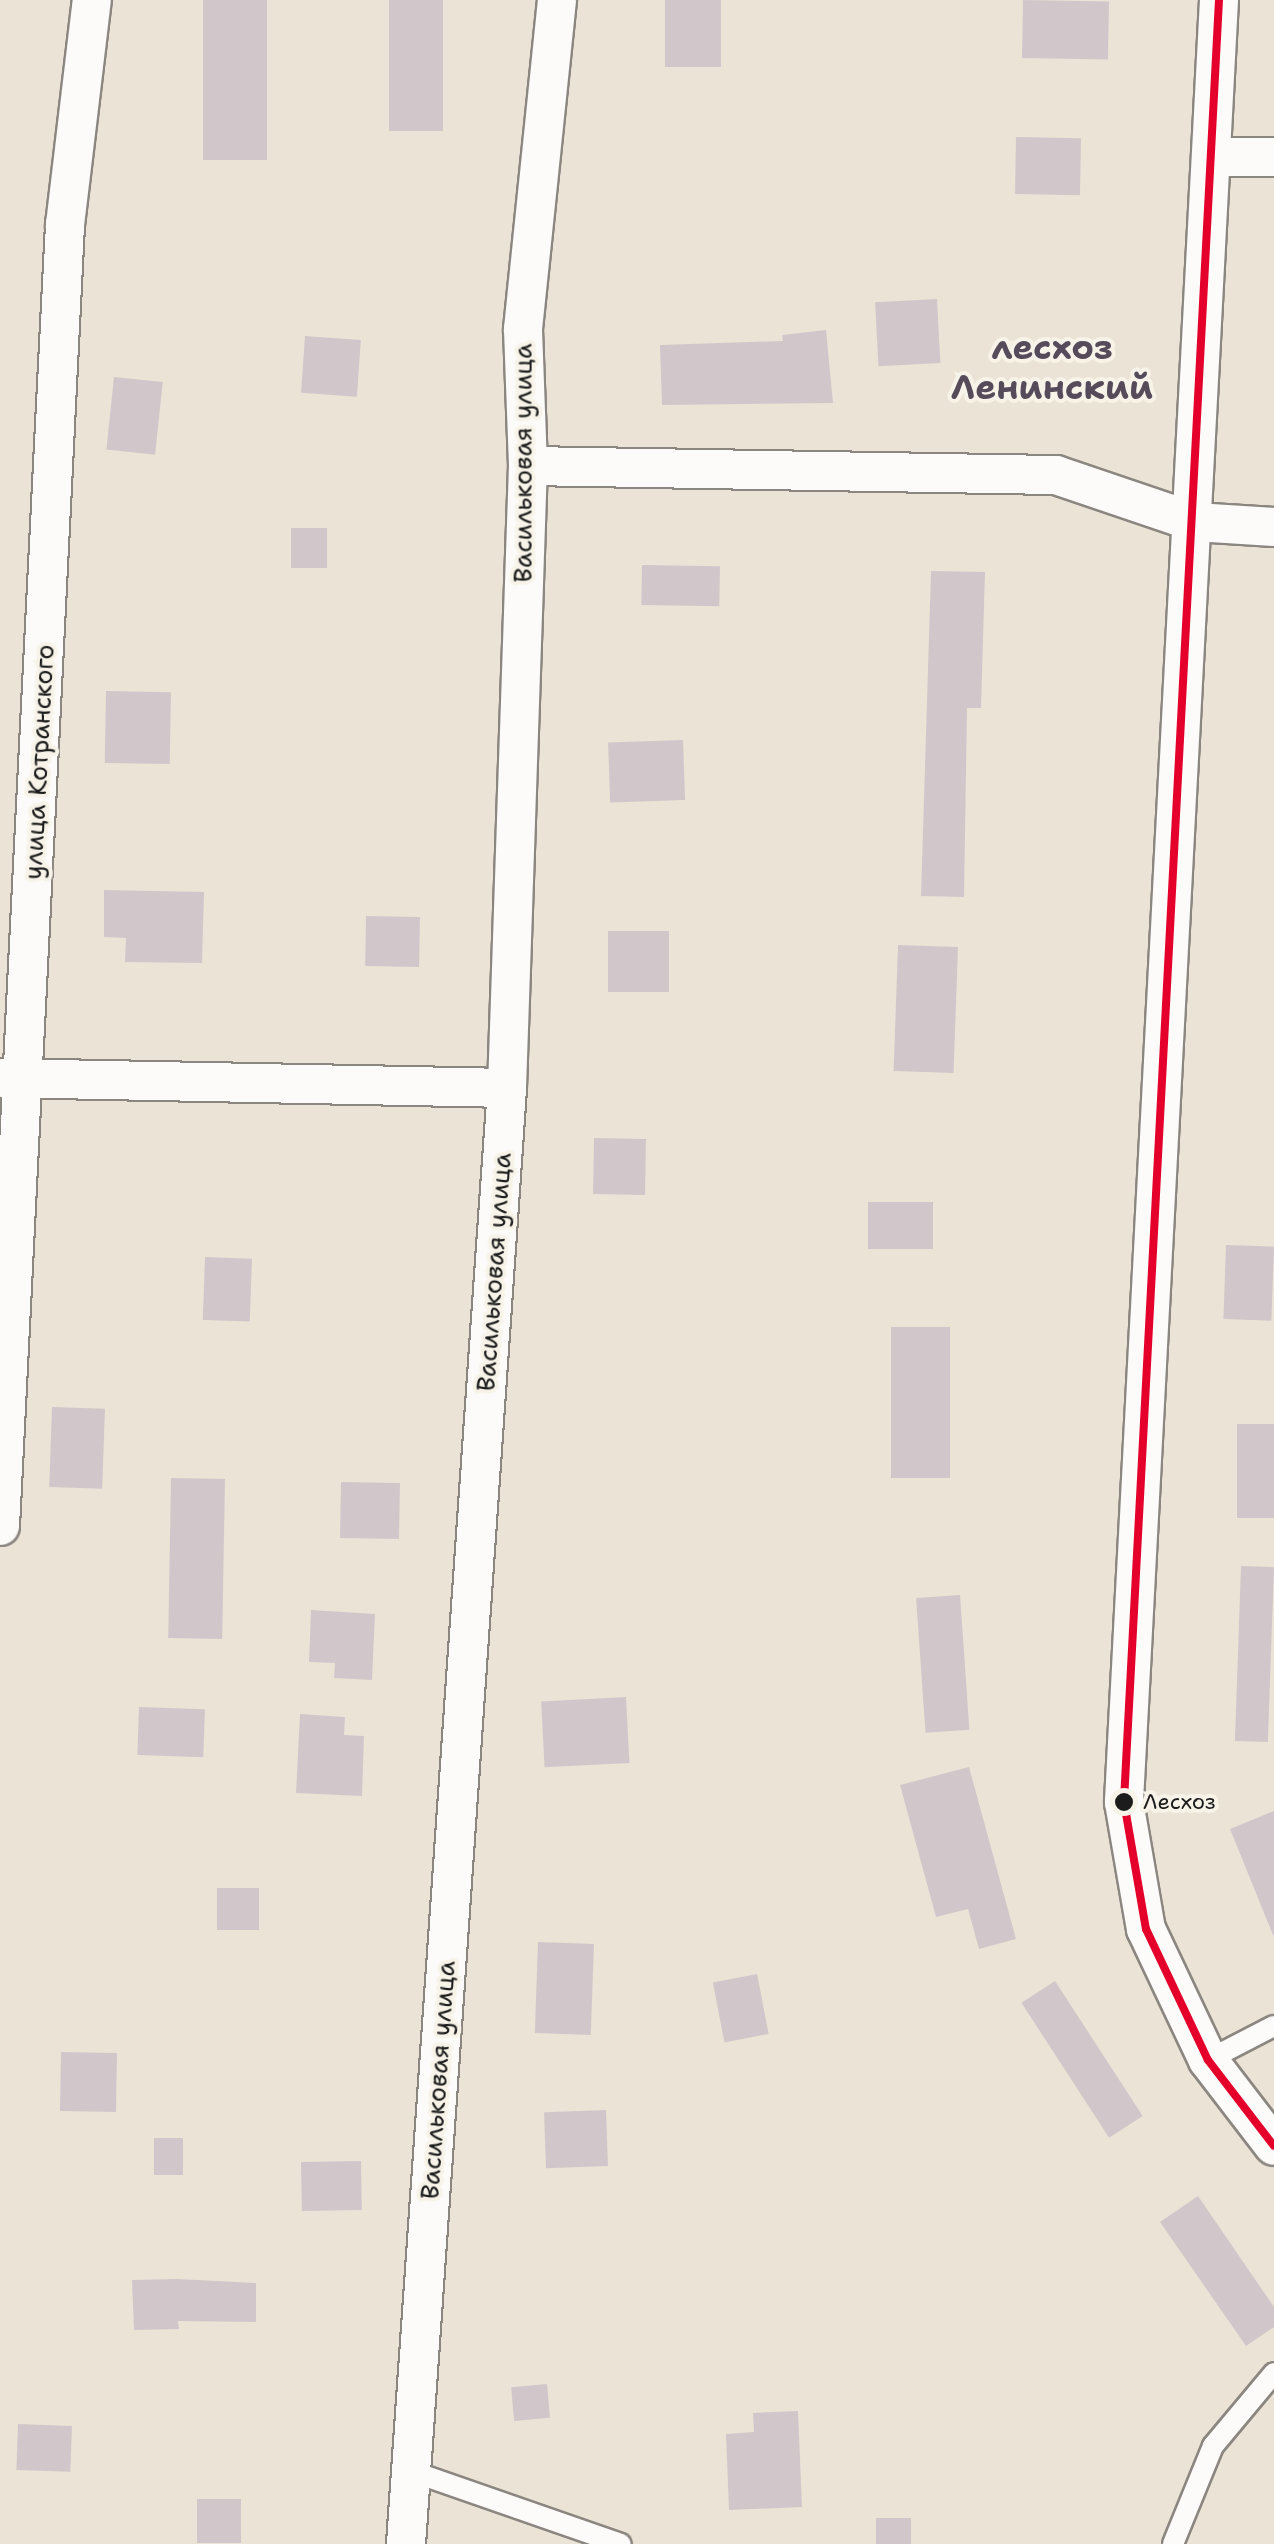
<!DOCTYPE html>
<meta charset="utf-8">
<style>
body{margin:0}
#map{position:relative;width:1274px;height:2544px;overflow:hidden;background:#ece3d7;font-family:"Shantell Sans",sans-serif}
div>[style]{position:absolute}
.building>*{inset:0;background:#d1c7ca;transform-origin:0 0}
.roads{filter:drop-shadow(2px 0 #8b8680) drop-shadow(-2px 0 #8b8680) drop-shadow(0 2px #8b8680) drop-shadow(0 -2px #8b8680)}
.service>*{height:20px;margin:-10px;padding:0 10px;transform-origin:10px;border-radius:10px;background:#fcfbf9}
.minor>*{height:38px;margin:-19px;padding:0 19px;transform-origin:19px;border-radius:19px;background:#fcfbf9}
.bus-1>*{height:8px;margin:-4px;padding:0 4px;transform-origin:4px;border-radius:4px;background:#e4002b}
.dots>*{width:28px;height:28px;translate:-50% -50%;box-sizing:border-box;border:5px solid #f7f3e8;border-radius:50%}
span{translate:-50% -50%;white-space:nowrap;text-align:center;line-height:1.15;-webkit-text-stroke:8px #f7f3e8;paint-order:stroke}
.bus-label{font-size:22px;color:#1c1c1c}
.left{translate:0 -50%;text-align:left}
.street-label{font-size:25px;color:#1c1c1c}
.district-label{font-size:35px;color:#554b5a;font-weight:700}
</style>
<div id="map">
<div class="building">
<div style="left:203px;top:0;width:64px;height:160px"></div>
<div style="left:389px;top:0;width:54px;height:131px"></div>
<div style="left:665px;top:0;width:56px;height:67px"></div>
<div style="left:1023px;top:0;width:86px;height:58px;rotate:1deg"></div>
<div style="left:1016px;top:137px;width:65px;height:57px;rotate:1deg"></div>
<div style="left:937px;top:299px;width:64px;height:62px;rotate:87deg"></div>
<div style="clip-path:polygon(826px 330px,833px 403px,662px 405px,660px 345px,783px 341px,782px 335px)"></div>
<div style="left:305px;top:336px;width:56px;height:57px;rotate:4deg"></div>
<div style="left:114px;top:377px;width:49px;height:73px;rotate:6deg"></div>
<div style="left:291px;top:528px;width:36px;height:40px"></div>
<div style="left:642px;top:565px;width:78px;height:40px;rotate:1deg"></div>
<div style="clip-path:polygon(931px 571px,985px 572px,981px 708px,967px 708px,964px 897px,921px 896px)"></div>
<div style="left:106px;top:691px;width:65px;height:72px;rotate:1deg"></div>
<div style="left:683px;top:740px;width:60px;height:75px;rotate:88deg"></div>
<div style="clip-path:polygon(104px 890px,204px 892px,202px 963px,125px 962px,126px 938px,104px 937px)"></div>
<div style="left:366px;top:916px;width:54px;height:50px;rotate:1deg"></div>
<div style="left:608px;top:931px;width:61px;height:61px"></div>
<div style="left:898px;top:945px;width:60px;height:126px;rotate:2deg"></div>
<div style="left:594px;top:1138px;width:52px;height:56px;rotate:1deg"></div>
<div style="left:868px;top:1202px;width:65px;height:47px"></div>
<div style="left:1226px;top:1245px;width:48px;height:74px;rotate:2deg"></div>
<div style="left:205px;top:1257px;width:47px;height:63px;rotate:2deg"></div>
<div style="left:891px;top:1327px;width:59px;height:151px"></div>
<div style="left:52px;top:1407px;width:53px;height:80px;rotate:2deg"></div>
<div style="left:1274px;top:1424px;width:94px;height:37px;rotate:90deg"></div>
<div style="left:171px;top:1478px;width:54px;height:160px;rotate:1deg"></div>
<div style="left:341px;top:1482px;width:59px;height:56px;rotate:1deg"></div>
<div style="left:1241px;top:1566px;width:33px;height:175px;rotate:2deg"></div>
<div style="left:960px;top:1595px;width:135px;height:44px;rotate:86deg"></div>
<div style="clip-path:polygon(311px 1610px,375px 1614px,372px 1680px,334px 1678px,335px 1663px,309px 1662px)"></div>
<div style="left:626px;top:1697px;width:66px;height:85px;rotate:87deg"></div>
<div style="left:139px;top:1707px;width:66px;height:48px;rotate:2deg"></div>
<div style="clip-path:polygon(300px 1714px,345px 1717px,344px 1735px,364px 1736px,362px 1796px,296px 1793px)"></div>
<div style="clip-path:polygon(969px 1767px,1016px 1939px,979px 1949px,968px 1909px,936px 1917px,900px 1785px)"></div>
<div style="clip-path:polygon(1274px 1811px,1274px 1935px,1273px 1935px,1230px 1829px)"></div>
<div style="left:217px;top:1888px;width:42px;height:42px"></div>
<div style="left:538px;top:1942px;width:56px;height:91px;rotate:2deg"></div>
<div style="left:757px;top:1974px;width:61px;height:45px;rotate:79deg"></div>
<div style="left:1055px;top:1981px;width:161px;height:40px;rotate:57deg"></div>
<div style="left:61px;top:2052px;width:56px;height:59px;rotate:1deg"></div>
<div style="left:606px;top:2110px;width:56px;height:62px;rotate:88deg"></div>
<div style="left:154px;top:2138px;width:29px;height:37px"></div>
<div style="left:361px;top:2161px;width:49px;height:60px;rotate:89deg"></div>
<div style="clip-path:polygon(1198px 2196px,1274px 2307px,1274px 2327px,1246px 2346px,1160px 2222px)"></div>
<div style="clip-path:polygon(177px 2279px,256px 2283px,256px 2322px,178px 2321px,179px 2329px,134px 2330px,132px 2280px)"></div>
<div style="left:547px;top:2384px;width:34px;height:36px;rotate:85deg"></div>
<div style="clip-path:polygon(798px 2411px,802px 2507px,729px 2510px,726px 2434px,754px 2432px,753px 2413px)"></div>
<div style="left:18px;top:2424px;width:54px;height:46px;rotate:2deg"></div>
<div style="left:197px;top:2499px;width:44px;height:44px"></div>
<div style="left:876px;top:2518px;width:35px;height:26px"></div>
</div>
<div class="roads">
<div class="service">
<div style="left:1208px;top:2060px;width:74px;rotate:-27.3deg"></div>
<div style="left:411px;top:2471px;width:222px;rotate:19.2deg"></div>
<div style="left:1173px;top:2544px;width:106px;rotate:-67.8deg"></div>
<div style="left:1213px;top:2446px;width:95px;rotate:-50.1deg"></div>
</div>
<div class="minor">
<div style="left:1219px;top:0;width:1805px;rotate:93.02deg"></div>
<div style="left:1124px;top:1802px;width:129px;rotate:80.2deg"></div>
<div style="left:1146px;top:1929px;width:145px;rotate:64.7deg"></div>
<div style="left:1208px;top:2060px;width:108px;rotate:52.5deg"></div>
<div style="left:1212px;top:157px;width:62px"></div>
<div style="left:528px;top:466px;width:528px;rotate:0.98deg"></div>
<div style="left:1056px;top:475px;width:147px;rotate:18.7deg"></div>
<div style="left:1195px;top:522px;width:79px;rotate:3.6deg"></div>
<div style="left:2px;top:1078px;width:505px;rotate:1.13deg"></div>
<div style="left:0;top:1526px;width:1303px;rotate:-87.14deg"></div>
<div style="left:65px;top:225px;width:227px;rotate:-83.2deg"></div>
<div style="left:406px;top:2544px;width:1459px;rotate:-86.03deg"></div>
<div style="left:507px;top:1088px;width:622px;rotate:-88.07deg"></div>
<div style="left:528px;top:466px;width:137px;rotate:-92.1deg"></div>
<div style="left:523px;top:329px;width:331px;rotate:-84.1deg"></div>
</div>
</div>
<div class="bus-1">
<div style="left:1219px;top:0;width:1805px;rotate:93.02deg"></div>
<div style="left:1124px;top:1802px;width:129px;rotate:80.2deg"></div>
<div style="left:1146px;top:1929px;width:145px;rotate:64.7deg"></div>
<div style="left:1208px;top:2060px;width:108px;rotate:52.5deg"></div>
</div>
<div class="dots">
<div style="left:1124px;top:1802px;background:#1c1c1c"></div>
</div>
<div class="bus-label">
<span class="left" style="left:1143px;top:1802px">Лесхоз</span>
</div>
<div class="street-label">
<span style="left:523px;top:463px;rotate:-90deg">Васильковая улица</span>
<span style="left:39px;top:762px;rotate:-87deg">улица Котранского</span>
<span style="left:494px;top:1272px;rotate:-86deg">Васильковая улица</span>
<span style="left:438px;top:2080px;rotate:-86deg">Васильковая улица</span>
</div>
<div class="district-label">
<span style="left:1052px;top:367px">лесхоз<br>Ленинский</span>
</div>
</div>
